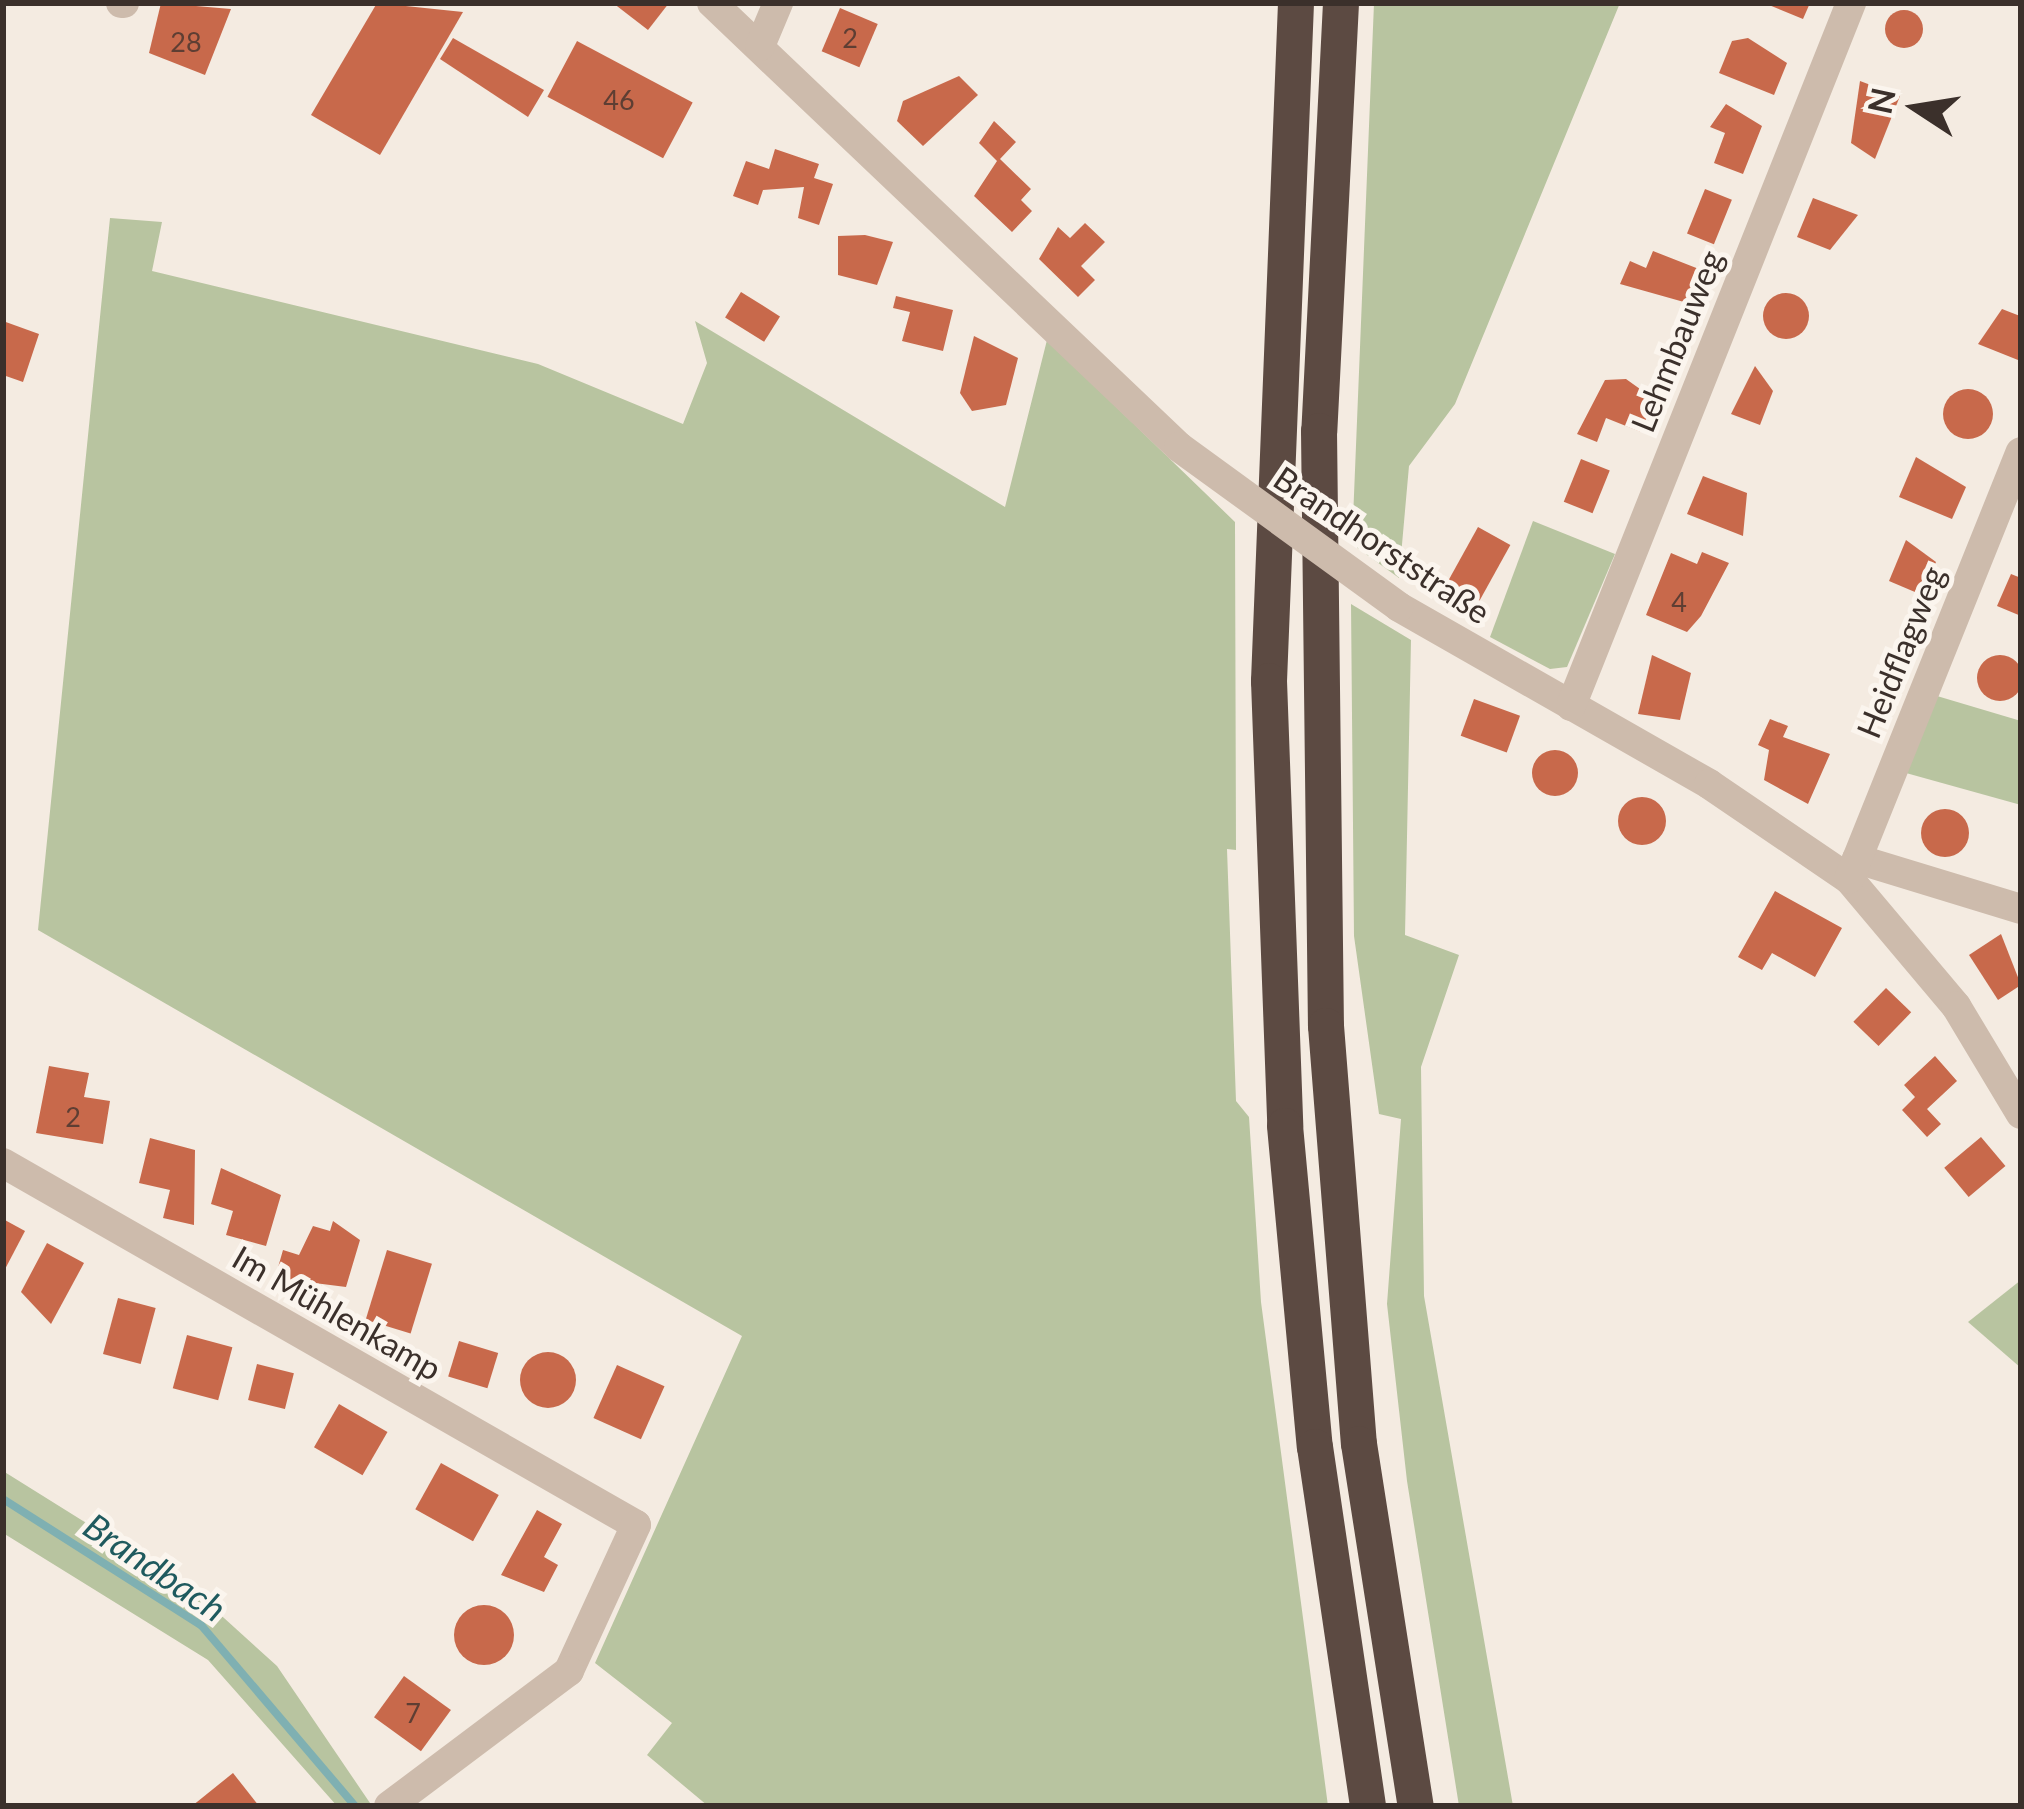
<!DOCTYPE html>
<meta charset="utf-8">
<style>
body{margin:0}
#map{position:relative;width:2024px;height:1809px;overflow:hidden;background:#f4ebe1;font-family:Lato,sans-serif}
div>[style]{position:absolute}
.green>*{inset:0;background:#b8c4a0}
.stream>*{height:8px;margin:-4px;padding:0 4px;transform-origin:4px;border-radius:4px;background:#7fb0b2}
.building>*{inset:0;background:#c8694b;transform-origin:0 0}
.round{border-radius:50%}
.minor>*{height:30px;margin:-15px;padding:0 15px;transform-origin:15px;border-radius:15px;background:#cdbbac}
.motorway>*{height:36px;margin:-18px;padding:0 18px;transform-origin:18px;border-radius:18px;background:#5c4a42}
.minor-bridge>*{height:30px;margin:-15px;padding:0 15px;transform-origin:15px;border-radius:15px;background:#cdbbac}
span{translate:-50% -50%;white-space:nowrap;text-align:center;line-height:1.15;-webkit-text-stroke:10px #fbf5ee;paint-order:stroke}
.number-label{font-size:27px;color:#5e3e33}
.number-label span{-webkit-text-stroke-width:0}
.street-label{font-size:33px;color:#3b302b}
.water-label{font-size:36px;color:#1f5a5e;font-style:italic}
.frame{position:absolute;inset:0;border:6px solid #3b302b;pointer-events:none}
.north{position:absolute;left:1856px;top:48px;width:120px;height:120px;-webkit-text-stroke:9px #fbf5ee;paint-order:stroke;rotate:282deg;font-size:33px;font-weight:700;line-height:48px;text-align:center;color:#3b302b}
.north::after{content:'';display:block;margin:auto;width:42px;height:54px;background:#3b302b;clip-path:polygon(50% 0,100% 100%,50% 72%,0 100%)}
</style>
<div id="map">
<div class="green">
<div style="clip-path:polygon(1374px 3px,1620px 3px,1455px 404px,1409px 466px,1399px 578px,1352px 544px)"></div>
<div style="clip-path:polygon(110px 218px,162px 222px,152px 271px,538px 364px,683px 424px,707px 363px,695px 321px,1005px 507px,1047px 340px,1235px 522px,1236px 850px,1227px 849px,1236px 1101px,1249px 1117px,1261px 1302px,1328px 1806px,708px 1806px,647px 1755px,672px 1723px,595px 1663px,742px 1336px,38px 930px)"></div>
<div style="clip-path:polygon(1533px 521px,1615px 554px,1567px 667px,1550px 669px,1490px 637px)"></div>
<div style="clip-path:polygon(1351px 604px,1411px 640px,1405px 935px,1459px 955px,1421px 1067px,1424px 1296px,1513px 1806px,1459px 1806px,1407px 1481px,1387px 1304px,1401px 1119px,1379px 1114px,1354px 936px)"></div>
<div style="clip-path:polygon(1937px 696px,2021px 721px,2021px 805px,1906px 773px)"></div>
<div style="clip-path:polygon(2021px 1280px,2021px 1368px,1968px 1322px)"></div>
<div style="clip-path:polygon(3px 1471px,192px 1589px,277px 1666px,370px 1803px,337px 1806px,208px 1660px,3px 1533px)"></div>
</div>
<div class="stream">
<div style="left:3px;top:1499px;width:235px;rotate:32.5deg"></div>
<div style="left:201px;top:1625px;width:238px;rotate:49.6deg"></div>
</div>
<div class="building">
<div style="clip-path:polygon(161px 3px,231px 9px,205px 75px,149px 53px)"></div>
<div style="clip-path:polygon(377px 3px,463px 12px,380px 155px,311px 115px)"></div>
<div style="clip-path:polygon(613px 3px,669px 3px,648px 30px)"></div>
<div style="clip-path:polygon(1764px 3px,1810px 3px,1803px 19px)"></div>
<div style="left:840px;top:8px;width:41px;height:47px;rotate:23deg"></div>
<div class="round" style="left:1885px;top:10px;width:38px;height:38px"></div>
<div style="clip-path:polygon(453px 38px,544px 90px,528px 117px,440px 59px)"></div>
<div style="clip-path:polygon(1748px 38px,1787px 63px,1774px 95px,1719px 73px,1732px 41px)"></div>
<div style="left:577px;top:41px;width:131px;height:63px;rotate:28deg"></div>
<div style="clip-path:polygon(959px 76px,978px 95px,923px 146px,897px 121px,903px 101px)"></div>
<div style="clip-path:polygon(1860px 81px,1900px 96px,1875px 159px,1851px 143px)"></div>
<div style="clip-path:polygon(1726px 104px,1762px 126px,1743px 174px,1714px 163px,1725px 133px,1710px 127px)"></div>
<div style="clip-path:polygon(994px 121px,1016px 142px,1000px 159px,1031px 189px,1021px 200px,1032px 211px,1012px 232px,974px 196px,997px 161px,979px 143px)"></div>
<div style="clip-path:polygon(775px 149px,819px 164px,814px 178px,833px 184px,819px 225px,798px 218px,804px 187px,763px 190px,758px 205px,733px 196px,746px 161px,769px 169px)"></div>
<div style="left:1705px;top:189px;width:29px;height:48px;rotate:22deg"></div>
<div style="clip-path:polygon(1813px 198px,1858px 215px,1830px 250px,1797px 237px)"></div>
<div style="clip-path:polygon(1085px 223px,1105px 242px,1081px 266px,1095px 280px,1078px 297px,1039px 259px,1058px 227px,1070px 238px)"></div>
<div style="clip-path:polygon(865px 235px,893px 242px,877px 285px,838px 275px,838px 236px)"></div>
<div style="clip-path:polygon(1653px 251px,1704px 271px,1691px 304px,1620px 284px,1630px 261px,1646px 268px)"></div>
<div style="left:741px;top:292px;width:46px;height:30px;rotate:32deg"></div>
<div class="round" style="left:1763px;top:293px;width:46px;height:46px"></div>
<div style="clip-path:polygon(896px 296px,953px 310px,943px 351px,902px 341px,910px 312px,893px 308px)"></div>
<div style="clip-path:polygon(2002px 309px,2020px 316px,2018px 360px,1978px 344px)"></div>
<div style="clip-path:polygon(3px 321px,39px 334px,23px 382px,3px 375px)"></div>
<div style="clip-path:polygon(974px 336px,1018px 358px,1006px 405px,972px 411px,960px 393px)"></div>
<div style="clip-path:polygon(1755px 366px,1773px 391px,1760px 425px,1731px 414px)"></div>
<div style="clip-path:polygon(1626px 379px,1654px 399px,1641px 432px,1606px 418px,1597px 442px,1577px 434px,1605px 380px)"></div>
<div class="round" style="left:1943px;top:389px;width:50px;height:50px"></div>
<div style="clip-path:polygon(1916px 457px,1966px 487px,1952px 519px,1899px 497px)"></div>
<div style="left:1581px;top:459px;width:31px;height:46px;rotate:22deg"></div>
<div style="clip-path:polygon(1703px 476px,1747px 493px,1743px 536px,1687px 514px)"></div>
<div style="left:1478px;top:527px;width:37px;height:68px;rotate:29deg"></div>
<div style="clip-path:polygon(1906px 540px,1936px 562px,1922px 595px,1889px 581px)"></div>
<div style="clip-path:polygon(1702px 552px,1729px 563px,1701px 616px,1687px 632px,1646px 615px,1671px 553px,1697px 564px)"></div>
<div style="clip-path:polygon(2011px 574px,2021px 578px,2021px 616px,1997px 606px)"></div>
<div style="clip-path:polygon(1652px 655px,1691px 673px,1680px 720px,1638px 714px)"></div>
<div class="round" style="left:1977px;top:655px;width:46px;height:46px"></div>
<div style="left:1474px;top:699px;width:49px;height:39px;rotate:20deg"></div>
<div style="clip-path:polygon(1770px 719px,1788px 726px,1783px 737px,1830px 754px,1808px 804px,1764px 780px,1769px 750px,1758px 745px)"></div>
<div class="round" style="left:1532px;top:750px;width:46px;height:46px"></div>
<div class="round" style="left:1618px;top:797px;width:48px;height:48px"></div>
<div class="round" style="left:1921px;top:809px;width:48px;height:48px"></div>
<div style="clip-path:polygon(1775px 891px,1842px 928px,1815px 977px,1772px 953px,1762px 970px,1738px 957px)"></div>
<div style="clip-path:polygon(2001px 934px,2021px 985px,1998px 1000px,1969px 955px)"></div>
<div style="left:1886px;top:988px;width:35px;height:47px;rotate:44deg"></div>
<div style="clip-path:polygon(1935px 1056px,1957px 1081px,1927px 1109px,1941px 1124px,1927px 1137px,1902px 1110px,1915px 1097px,1904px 1085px)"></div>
<div style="clip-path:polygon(49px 1066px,89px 1073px,84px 1097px,110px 1101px,103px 1144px,36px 1133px)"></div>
<div style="left:1981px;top:1137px;width:38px;height:48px;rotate:50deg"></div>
<div style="clip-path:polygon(150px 1138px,195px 1150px,194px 1225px,163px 1218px,170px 1190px,139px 1183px)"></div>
<div style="clip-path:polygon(221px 1168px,281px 1195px,266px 1246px,226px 1235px,233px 1211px,211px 1204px)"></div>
<div style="clip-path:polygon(3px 1219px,25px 1231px,3px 1273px)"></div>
<div style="clip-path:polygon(333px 1221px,360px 1240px,346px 1287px,275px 1278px,283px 1250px,299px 1255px,313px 1226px,330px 1231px)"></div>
<div style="clip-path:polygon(47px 1243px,84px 1263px,51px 1324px,21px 1292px)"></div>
<div style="left:387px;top:1250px;width:47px;height:73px;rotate:17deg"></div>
<div style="left:118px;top:1298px;width:39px;height:58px;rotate:15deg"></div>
<div style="left:187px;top:1335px;width:47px;height:55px;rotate:15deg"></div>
<div style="left:459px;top:1341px;width:41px;height:37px;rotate:17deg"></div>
<div class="round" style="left:520px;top:1352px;width:56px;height:56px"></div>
<div style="left:257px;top:1364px;width:38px;height:37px;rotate:14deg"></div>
<div style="left:617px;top:1365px;width:52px;height:58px;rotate:24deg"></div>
<div style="left:339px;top:1404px;width:56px;height:50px;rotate:30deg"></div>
<div style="left:441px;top:1463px;width:66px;height:53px;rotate:29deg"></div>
<div style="clip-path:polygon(537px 1510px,562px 1524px,544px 1557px,558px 1565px,544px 1592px,501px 1575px)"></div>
<div class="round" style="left:454px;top:1605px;width:60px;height:60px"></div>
<div style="left:404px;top:1676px;width:58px;height:51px;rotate:36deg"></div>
<div style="clip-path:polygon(233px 1773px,259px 1806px,192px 1806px)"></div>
</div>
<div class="minor">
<div style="left:121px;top:3px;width:3px"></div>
<div style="left:712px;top:3px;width:644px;rotate:43.55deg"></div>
<div style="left:760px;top:46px;width:47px;rotate:-67.3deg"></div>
<div style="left:1399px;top:607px;width:357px;rotate:29.7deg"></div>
<div style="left:1709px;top:784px;width:169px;rotate:34.2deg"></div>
<div style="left:1849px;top:879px;width:166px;rotate:49.9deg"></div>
<div style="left:1956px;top:1006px;width:126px;rotate:59deg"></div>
<div style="left:1571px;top:706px;width:757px;rotate:-68.28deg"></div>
<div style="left:1857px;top:859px;width:171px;rotate:17deg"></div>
<div style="left:1849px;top:879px;width:460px;rotate:-68.1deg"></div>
<div style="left:3px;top:1163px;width:729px;rotate:29.76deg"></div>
<div style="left:636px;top:1525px;width:161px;rotate:114.7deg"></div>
<div style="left:569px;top:1671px;width:225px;rotate:143.1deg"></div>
</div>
<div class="motorway">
<div style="left:1296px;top:3px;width:679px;rotate:92.28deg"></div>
<div style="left:1269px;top:681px;width:445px;rotate:87.9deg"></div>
<div style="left:1285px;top:1126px;width:322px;rotate:84.7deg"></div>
<div style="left:1315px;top:1447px;width:363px;rotate:81.6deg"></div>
<div style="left:1341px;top:3px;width:429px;rotate:92.9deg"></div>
<div style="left:1319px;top:431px;width:595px;rotate:89.33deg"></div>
<div style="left:1326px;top:1026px;width:419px;rotate:85.5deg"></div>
<div style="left:1359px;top:1444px;width:366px;rotate:81.1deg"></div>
</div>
<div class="minor-bridge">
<div style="left:1179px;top:447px;width:272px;rotate:36deg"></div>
</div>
<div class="number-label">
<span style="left:850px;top:38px">2</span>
<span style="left:186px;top:42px">28</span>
<span style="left:619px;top:100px">46</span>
<span style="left:1679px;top:602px">4</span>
<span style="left:73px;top:1117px">2</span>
<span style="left:413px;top:1713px">7</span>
</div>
<div class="street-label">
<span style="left:1677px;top:341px;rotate:-68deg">Lehmbauweg</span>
<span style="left:1382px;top:545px;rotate:34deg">Brandhorststraße</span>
<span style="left:1901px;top:652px;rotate:-68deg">Heidflagweg</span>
<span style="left:337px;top:1313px;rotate:30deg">Im Mühlenkamp</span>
</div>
<div class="water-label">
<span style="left:155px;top:1567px;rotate:34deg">Brandbach</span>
</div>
<div class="frame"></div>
<div class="north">N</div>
</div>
